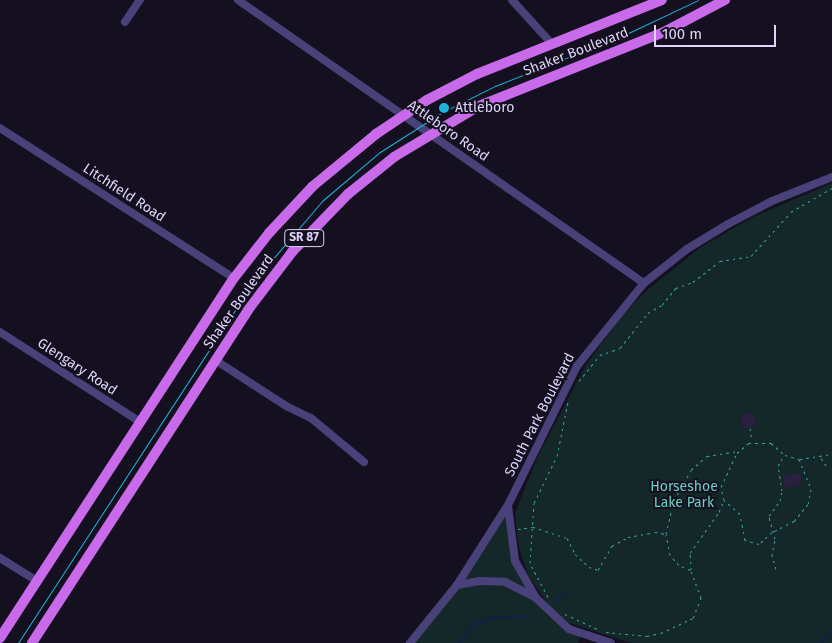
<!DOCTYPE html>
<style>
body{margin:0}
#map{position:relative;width:832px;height:643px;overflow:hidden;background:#151020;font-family:"Fira Sans",sans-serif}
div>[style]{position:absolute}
.green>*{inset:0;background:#142829}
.stream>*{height:2.5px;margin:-1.25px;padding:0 1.25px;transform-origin:1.25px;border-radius:1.25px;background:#142040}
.building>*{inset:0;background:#291f3f;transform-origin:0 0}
.path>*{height:1px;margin-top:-0.5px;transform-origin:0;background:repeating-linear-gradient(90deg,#3e9fa4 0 2.5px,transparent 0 6.5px)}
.minor>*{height:8px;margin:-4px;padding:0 4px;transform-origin:4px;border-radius:4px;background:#494179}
.major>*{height:10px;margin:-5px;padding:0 5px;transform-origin:5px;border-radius:5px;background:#c96aeb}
.tram>*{height:1px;margin:-0.5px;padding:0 0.5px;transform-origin:0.5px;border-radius:0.5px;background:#1db4dd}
.dots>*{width:14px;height:14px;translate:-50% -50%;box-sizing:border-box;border:2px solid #151020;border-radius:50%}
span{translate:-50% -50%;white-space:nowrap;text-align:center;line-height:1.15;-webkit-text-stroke:4px #151020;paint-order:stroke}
.shield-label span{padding:1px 4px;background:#151020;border:1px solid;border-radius:4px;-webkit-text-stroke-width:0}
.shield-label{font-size:12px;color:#ddd5f9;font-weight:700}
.street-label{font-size:14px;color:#ddd5f9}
.poi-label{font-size:14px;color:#ddd5f9}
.left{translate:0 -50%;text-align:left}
.park-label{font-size:14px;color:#6bd0c2}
.scale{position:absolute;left:654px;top:25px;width:122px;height:22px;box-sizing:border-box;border:2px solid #ddd5f9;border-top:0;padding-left:6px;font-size:15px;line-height:18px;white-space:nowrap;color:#ddd5f9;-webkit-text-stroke:4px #151020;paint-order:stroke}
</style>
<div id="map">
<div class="green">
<div style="clip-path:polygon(832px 183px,832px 643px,631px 643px,569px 623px,555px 614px,528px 575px,518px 544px,515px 513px,538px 456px,586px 365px,621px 317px,645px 292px,701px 247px,753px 217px)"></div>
<div style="clip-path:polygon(508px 505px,515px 561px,536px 598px,582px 634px,578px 643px,410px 643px,428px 624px)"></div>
</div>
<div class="stream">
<div style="left:555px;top:601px;width:14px;rotate:-45deg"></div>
<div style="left:459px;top:643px;width:22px;rotate:-54deg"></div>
<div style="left:472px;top:625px;width:22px;rotate:-21deg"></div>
<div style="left:493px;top:617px;width:32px;rotate:-2deg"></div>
<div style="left:821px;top:643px;width:18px;rotate:-52deg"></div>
</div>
<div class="building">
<div style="left:754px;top:413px;width:14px;height:13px;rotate:82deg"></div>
<div style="left:800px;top:473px;width:12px;height:18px;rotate:81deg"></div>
</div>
<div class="path">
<div style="left:579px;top:381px;width:33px;rotate:-51deg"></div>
<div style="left:600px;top:355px;width:21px;rotate:-19deg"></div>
<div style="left:620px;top:348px;width:45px;rotate:-51.3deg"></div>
<div style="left:648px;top:313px;width:16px;rotate:-30deg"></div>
<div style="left:662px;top:305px;width:22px;rotate:-51deg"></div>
<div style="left:676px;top:288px;width:18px;rotate:-19deg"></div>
<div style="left:693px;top:282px;width:34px;rotate:-38deg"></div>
<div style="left:720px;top:261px;width:31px;rotate:-9deg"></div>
<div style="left:751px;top:256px;width:59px;rotate:-47.7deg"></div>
<div style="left:791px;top:212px;width:48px;rotate:-30.3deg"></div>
<div style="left:750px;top:428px;width:12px;rotate:81deg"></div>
<div style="left:821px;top:458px;width:11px;rotate:56deg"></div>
<div style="left:800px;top:459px;width:32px;rotate:-9deg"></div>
<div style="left:518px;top:529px;width:15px;rotate:-8deg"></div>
<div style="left:533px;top:527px;width:36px;rotate:18deg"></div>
<div style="left:567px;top:538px;width:18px;rotate:63deg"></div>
<div style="left:575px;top:554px;width:19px;rotate:43deg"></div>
<div style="left:589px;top:567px;width:9px;rotate:18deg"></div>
<div style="left:598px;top:570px;width:28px;rotate:-60deg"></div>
<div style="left:612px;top:546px;width:18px;rotate:-29deg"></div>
<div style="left:628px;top:537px;width:27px;rotate:-10deg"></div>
<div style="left:655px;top:532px;width:11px;rotate:10deg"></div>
<div style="left:776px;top:569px;width:14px;rotate:-107deg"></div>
<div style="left:772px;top:556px;width:17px;rotate:-80deg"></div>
<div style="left:775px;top:539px;width:24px;rotate:-105deg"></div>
<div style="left:769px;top:516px;width:19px;rotate:-54deg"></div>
<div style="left:780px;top:501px;width:10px;rotate:-79deg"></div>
<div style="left:782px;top:491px;width:25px;rotate:-99deg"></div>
<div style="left:778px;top:466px;width:13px;rotate:-61deg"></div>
<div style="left:690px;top:570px;width:12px;rotate:-156deg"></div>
<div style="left:679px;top:565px;width:13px;rotate:-132deg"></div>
<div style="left:670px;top:555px;width:21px;rotate:-101deg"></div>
<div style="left:666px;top:534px;width:35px;rotate:-77deg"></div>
<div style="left:674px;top:500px;width:34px;rotate:-60deg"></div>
<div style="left:691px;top:470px;width:21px;rotate:-41deg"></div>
<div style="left:707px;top:456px;width:32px;rotate:-9deg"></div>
<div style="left:548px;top:597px;width:38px;rotate:-118deg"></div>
<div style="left:530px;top:563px;width:60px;rotate:-86.2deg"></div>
<div style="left:534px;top:503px;width:52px;rotate:-63.9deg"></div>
<div style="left:557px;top:456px;width:55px;rotate:-78.5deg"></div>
<div style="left:565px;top:614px;width:35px;rotate:25deg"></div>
<div style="left:606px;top:632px;width:41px;rotate:5.6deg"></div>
<div style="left:647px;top:636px;width:14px;rotate:-12deg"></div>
<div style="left:661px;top:633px;width:35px;rotate:-25deg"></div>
<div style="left:693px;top:618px;width:22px;rotate:-68deg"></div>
<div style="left:701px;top:598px;width:30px;rotate:-110deg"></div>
<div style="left:691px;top:570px;width:17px;rotate:-93deg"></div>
<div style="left:690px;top:553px;width:50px;rotate:-54.7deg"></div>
<div style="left:719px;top:512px;width:13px;rotate:-67deg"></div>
<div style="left:724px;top:500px;width:13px;rotate:-103deg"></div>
<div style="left:721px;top:487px;width:38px;rotate:-65deg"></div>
<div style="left:737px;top:453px;width:16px;rotate:-40deg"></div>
<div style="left:749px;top:443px;width:22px"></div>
<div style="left:771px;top:443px;width:18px;rotate:41deg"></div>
<div style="left:785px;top:455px;width:15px;rotate:16deg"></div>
<div style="left:799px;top:459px;width:32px;rotate:68deg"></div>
<div style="left:811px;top:489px;width:15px;rotate:101deg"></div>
<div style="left:808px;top:504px;width:22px;rotate:129deg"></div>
<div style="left:794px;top:521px;width:25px;rotate:153deg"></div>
<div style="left:772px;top:532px;width:18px;rotate:137deg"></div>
<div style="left:759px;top:544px;width:15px;rotate:-164deg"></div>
<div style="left:745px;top:540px;width:26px;rotate:-101deg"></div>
<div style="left:740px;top:514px;width:21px;rotate:-139deg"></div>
</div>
<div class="minor">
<div style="left:238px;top:0;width:495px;rotate:34.9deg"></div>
<div style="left:512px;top:0;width:59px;rotate:47.7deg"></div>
<div style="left:125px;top:22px;width:27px;rotate:-56deg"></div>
<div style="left:0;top:128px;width:278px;rotate:32.7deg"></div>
<div style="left:0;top:332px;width:166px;rotate:32.7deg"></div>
<div style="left:215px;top:360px;width:85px;rotate:32.9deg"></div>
<div style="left:286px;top:406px;width:28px;rotate:26deg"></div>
<div style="left:311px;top:418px;width:69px;rotate:39.7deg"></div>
<div style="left:508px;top:506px;width:55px;rotate:82.7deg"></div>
<div style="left:515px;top:561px;width:43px;rotate:60.4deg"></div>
<div style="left:536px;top:598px;width:45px;rotate:43.2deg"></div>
<div style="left:569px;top:629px;width:44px;rotate:18.4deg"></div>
<div style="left:0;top:558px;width:44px;rotate:31.9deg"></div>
<div style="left:457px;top:585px;width:23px;rotate:-10deg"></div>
<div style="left:480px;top:581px;width:25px;rotate:2deg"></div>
<div style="left:505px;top:582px;width:35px;rotate:27deg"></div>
<div style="left:410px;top:643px;width:75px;rotate:-51deg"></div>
<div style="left:457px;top:585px;width:95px;rotate:-57.5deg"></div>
<div style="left:508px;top:505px;width:155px;rotate:-63.6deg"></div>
<div style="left:577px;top:366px;width:107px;rotate:-51.1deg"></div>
<div style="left:644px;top:283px;width:55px;rotate:-38.3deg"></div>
<div style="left:687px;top:249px;width:48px;rotate:-31.4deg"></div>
<div style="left:728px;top:224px;width:50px;rotate:-27.6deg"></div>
<div style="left:772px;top:201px;width:65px;rotate:-21.8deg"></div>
</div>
<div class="major">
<div style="left:0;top:638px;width:429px;rotate:-57deg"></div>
<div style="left:234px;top:278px;width:57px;rotate:-52.1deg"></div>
<div style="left:269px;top:233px;width:64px;rotate:-46.9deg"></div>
<div style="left:313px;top:186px;width:82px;rotate:-39.5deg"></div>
<div style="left:376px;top:134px;width:61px;rotate:-33.7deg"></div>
<div style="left:427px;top:100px;width:56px;rotate:-27.5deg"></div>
<div style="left:477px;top:74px;width:199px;rotate:-21.8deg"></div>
<div style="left:32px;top:643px;width:397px;rotate:-57deg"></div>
<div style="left:248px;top:310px;width:73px;rotate:-52.8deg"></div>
<div style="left:292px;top:252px;width:81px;rotate:-46deg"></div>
<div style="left:348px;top:194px;width:59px;rotate:-38.8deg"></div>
<div style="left:394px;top:157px;width:99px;rotate:-31deg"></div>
<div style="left:479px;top:106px;width:199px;rotate:-21.8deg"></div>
<div style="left:664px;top:32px;width:69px;rotate:-27.7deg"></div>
</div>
<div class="tram">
<div style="left:18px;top:643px;width:432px;rotate:-56.9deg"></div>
<div style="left:254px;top:281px;width:105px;rotate:-49.6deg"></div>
<div style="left:322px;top:201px;width:76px;rotate:-40.2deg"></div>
<div style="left:380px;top:152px;width:72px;rotate:-32.6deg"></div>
<div style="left:441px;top:113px;width:60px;rotate:-26.6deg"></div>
<div style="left:495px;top:86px;width:136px;rotate:-21.5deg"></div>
<div style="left:622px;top:36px;width:84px;rotate:-25.3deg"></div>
</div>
<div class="dots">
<div style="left:444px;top:108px;background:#1db4dd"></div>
</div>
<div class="shield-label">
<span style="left:304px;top:238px">SR 87</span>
</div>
<div class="street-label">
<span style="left:576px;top:52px;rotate:-21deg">Shaker Boulevard</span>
<span style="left:448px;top:131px;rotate:35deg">Attleboro Road</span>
<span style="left:124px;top:193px;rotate:33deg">Litchfield Road</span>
<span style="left:239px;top:302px;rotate:-55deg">Shaker Boulevard</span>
<span style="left:77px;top:367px;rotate:33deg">Glengary Road</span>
<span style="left:540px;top:415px;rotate:-63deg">South Park Boulevard</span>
</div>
<div class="poi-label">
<span class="left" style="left:455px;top:108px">Attleboro</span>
</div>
<div class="park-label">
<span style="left:684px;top:495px">Horseshoe<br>Lake Park</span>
</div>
<div class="scale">100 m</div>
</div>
